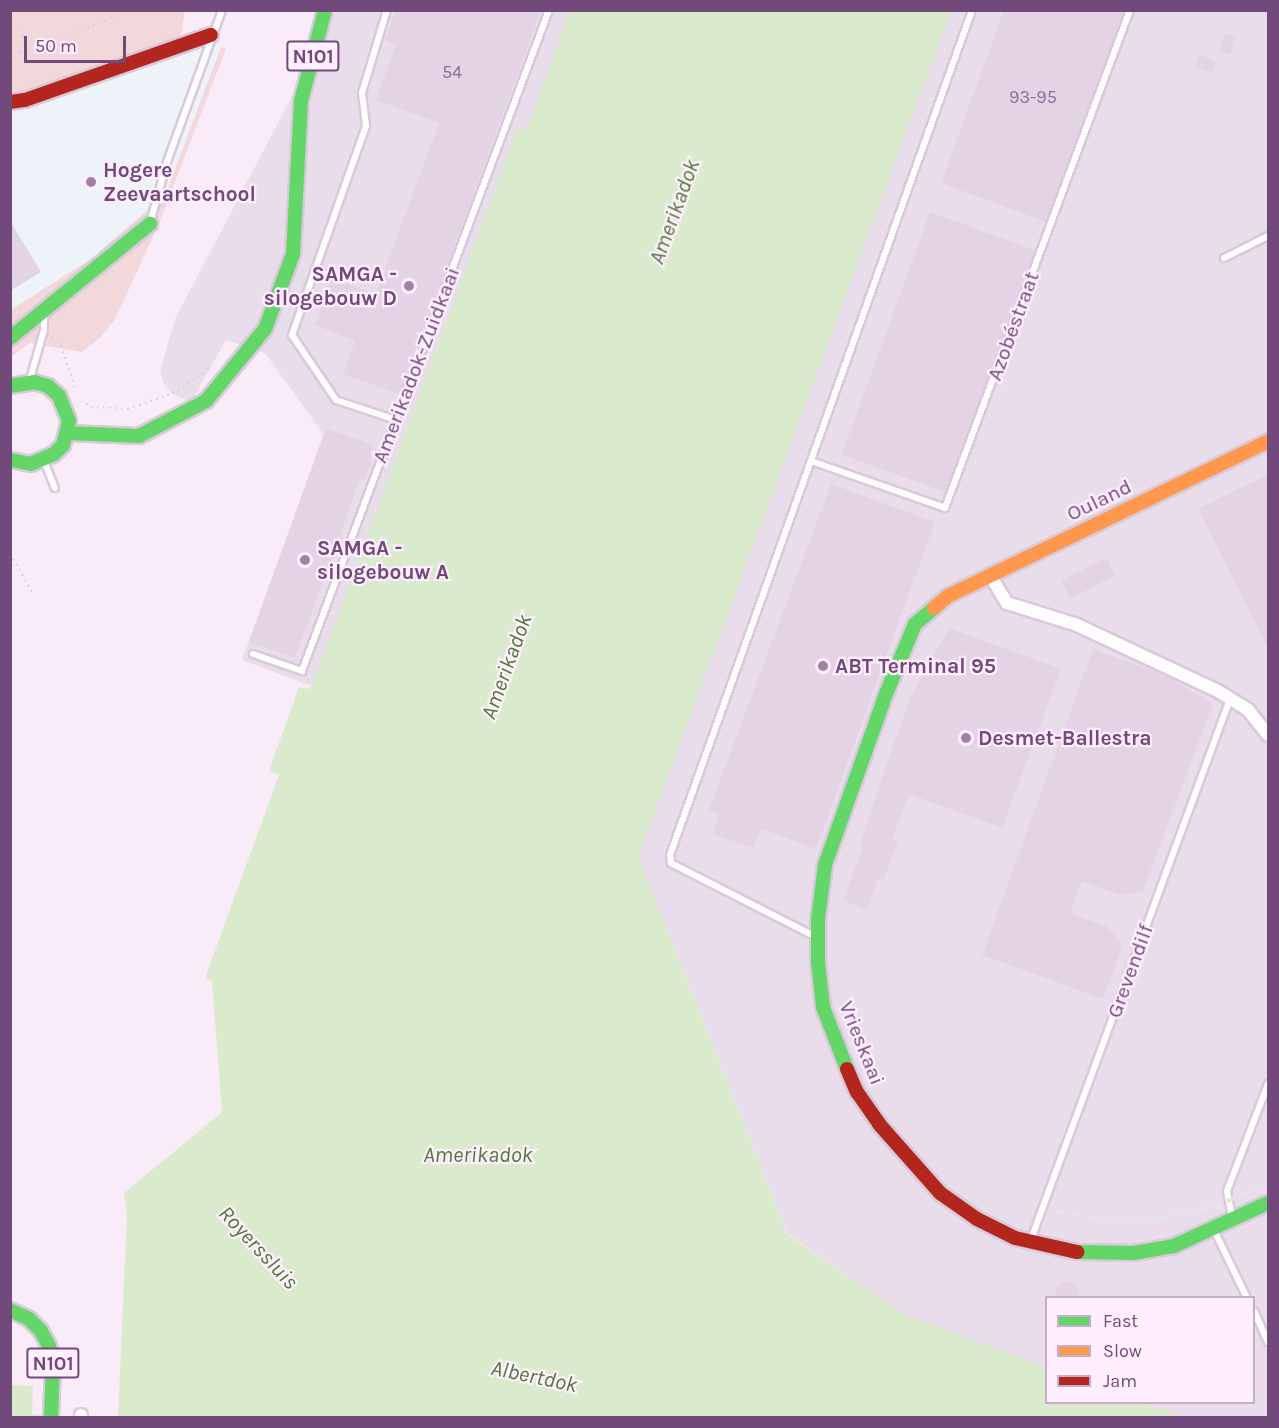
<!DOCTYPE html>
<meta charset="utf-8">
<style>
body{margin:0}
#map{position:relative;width:1279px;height:1428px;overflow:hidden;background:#f9ecf8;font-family:Karla,sans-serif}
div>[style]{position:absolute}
.industrial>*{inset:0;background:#eaddeb}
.education>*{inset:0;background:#edf3f9}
.green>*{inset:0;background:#f2d7db}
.water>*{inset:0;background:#daeacc}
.building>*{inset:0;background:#e4d3e5;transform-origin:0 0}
.path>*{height:2px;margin-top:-1px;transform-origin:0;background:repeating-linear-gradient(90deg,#d8ccda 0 1.5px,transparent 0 6px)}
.roads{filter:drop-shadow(2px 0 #d8cad9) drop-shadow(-2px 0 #d8cad9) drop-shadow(0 2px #d8cad9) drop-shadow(0 -2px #d8cad9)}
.lane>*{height:6px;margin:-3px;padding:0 3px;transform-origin:3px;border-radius:3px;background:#fefcfe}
.street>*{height:12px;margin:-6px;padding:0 6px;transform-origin:6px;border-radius:6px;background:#fefcfe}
.fast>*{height:14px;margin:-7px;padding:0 7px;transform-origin:7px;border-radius:7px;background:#63d668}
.slow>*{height:14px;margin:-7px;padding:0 7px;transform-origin:7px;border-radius:7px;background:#ff974d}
.jam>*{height:14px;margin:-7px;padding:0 7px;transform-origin:7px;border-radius:7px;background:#b3261e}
.rail>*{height:4px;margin-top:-2px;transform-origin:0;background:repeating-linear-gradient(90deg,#e3e5e7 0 9px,transparent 0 15px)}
.dots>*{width:16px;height:16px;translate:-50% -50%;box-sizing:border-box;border:3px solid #ffeffe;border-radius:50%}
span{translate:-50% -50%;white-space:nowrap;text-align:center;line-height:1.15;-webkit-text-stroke:4.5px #ffeffe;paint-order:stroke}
.number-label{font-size:18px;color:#906e96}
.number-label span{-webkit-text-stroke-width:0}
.shield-label span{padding:2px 4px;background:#ffeffe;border:2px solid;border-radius:4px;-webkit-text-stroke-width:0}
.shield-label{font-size:20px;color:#71497a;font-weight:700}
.poi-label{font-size:21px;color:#71497a;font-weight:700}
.left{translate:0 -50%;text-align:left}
.right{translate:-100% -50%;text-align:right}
.street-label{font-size:21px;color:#71497a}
.water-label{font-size:22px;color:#507938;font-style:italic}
.frame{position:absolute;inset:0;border:12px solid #71497a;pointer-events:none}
.legend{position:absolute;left:1045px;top:1296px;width:210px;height:108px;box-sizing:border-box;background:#ffeffe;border:2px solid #c6adc9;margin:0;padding:8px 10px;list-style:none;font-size:18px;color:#71497a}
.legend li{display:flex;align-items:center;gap:12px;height:30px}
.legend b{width:30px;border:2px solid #c6adc9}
.scale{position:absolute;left:24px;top:36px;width:102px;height:27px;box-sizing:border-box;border:3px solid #71497a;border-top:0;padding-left:8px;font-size:18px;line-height:21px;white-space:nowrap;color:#71497a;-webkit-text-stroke:4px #ffeffe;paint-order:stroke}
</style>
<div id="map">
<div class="industrial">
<div style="clip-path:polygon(335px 11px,570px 11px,527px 130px,518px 127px,312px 686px,242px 660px,324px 435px,265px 353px,226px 340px,191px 402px,172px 394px,164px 384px,160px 371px,175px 319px,328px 28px)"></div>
<div style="clip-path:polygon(951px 11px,1268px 11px,1268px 1417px,1186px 1417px,1144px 1403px,1254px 1402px,1254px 1298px,1046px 1298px,1046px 1367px,904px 1315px,788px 1234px,638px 857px)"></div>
</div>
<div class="education">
<div style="clip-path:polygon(208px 42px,221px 47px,168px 188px,139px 224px,11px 327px,11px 108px)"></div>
</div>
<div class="green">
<div style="clip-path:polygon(11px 11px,185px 11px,180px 38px,29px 92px,11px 94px)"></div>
<div style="clip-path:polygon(221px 47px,226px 49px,158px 226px,115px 319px,101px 337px,82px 352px,30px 343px,11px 357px,11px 310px,92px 258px,160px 199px,168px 188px)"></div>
</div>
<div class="water">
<div style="clip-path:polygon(570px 11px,951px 11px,638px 857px,788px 1235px,905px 1315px,1046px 1367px,1046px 1402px,1144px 1403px,1186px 1417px,118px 1417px,127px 1216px,124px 1193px,220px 1114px,222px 1110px,212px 982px,205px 978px,279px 775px,269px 771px,299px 687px,308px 689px,312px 686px,518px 126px,527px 130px)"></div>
<div style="clip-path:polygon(11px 1385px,33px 1386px,32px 1414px,97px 1417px,11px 1418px)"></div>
</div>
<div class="building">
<div style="clip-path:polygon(396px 10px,541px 10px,400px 394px,343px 374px,355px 341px,315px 325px,332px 278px,376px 294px,439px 123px,376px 100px,396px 44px,385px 40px)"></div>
<div style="clip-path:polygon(1004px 10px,1124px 10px,1046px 222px,941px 183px)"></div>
<div style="left:1225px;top:33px;width:12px;height:19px;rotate:20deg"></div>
<div style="left:1199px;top:55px;width:19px;height:12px;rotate:21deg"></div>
<div style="left:930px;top:212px;width:112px;height:258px;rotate:20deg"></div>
<div style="clip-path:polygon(10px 221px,41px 272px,10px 291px)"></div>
<div style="clip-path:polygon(326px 428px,373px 445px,369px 460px,372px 461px,365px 479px,360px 479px,295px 658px,249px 642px)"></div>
<div style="clip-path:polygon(1269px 474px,1269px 650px,1198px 509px)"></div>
<div style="clip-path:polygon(831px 484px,935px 522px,816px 849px,761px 829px,753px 848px,713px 834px,719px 814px,709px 810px)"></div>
<div style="left:1106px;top:558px;width:20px;height:50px;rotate:63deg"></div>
<div style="clip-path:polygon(949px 628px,1061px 669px,1002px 828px,909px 794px,892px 840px,898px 842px,883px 880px,878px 878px,867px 910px,843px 900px,863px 847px,860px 846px,880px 782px,912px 694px)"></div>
<div style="clip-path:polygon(1093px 649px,1167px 676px,1213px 704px,1143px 891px,1121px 895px,1082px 881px,1070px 913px,1108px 927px,1123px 945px,1103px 999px,982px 955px)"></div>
<div style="clip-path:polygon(1063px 1281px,1075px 1283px,1080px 1298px,1054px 1298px,1057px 1286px)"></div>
</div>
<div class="path">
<div style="left:10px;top:26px;width:11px;rotate:22deg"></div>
<div style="left:20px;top:30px;width:11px;rotate:63deg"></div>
<div style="left:25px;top:40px;width:14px;rotate:107deg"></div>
<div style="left:21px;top:53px;width:13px;rotate:151deg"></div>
<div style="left:25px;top:40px;width:46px;rotate:-6.2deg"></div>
<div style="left:71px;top:35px;width:63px;rotate:-23.3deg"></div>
<div style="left:51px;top:338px;width:13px;rotate:39deg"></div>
<div style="left:61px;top:346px;width:47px;rotate:71.6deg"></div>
<div style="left:81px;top:401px;width:12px;rotate:31deg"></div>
<div style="left:91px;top:407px;width:37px;rotate:3deg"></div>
<div style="left:128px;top:409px;width:53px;rotate:-19.8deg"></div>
<div style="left:178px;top:391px;width:39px;rotate:-36deg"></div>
<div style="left:10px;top:554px;width:44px;rotate:59.9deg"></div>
</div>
<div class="roads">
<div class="lane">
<div style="left:387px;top:10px;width:87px;rotate:106.8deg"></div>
<div style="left:362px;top:93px;width:33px;rotate:83deg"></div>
<div style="left:366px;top:126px;width:222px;rotate:109.5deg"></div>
<div style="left:292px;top:335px;width:78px;rotate:55.9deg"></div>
<div style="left:336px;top:400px;width:63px;rotate:18.4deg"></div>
<div style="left:150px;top:223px;width:63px;rotate:-74.4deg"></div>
<div style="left:167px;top:162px;width:162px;rotate:-70.1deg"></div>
<div style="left:1224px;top:258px;width:49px;rotate:-26.6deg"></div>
<div style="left:30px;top:379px;width:51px;rotate:-74.1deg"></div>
<div style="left:44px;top:330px;width:14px;rotate:-90deg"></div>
<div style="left:44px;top:461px;width:29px;rotate:68deg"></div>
<div style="left:811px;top:461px;width:142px;rotate:19.3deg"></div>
<div style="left:945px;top:508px;width:531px;rotate:-69.62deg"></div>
<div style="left:253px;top:654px;width:52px;rotate:19.1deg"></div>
<div style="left:302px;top:671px;width:706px;rotate:-69.51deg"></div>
<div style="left:816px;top:937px;width:163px;rotate:-153deg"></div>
<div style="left:671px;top:863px;width:8px;rotate:-97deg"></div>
<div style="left:670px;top:855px;width:897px;rotate:-70.33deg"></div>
<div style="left:1232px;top:1217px;width:26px;rotate:-101deg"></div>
<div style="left:1227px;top:1191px;width:115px;rotate:-69deg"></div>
<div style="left:1214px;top:1230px;width:76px;rotate:64.1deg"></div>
<div style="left:1030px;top:1242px;width:579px;rotate:-69.78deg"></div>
<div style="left:1254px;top:1311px;width:34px;rotate:66deg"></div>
</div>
<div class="street">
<div style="left:990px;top:575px;width:33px;rotate:59deg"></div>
<div style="left:1007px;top:603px;width:73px;rotate:17.4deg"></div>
<div style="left:1077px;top:625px;width:156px;rotate:25.1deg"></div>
<div style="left:1218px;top:691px;width:36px;rotate:32deg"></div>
<div style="left:1248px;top:710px;width:32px;rotate:51deg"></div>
<div style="left:81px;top:1418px;width:3px;rotate:-90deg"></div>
</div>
<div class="fast">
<div style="left:10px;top:338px;width:181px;rotate:-39.2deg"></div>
<div style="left:10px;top:386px;width:24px;rotate:-9deg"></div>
<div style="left:34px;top:382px;width:15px;rotate:16deg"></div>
<div style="left:48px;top:386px;width:15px;rotate:42deg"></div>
<div style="left:59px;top:396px;width:27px;rotate:68deg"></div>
<div style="left:69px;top:421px;width:25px;rotate:104deg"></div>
<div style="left:63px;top:445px;width:13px;rotate:135deg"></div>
<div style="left:54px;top:454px;width:25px;rotate:157deg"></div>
<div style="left:31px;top:464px;width:21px;rotate:-169deg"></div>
<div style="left:68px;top:433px;width:71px;rotate:2.4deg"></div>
<div style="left:139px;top:436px;width:76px;rotate:-27.6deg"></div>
<div style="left:206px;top:401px;width:93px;rotate:-50.7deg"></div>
<div style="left:265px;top:329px;width:80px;rotate:-69.5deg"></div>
<div style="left:293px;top:254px;width:153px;rotate:-87deg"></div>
<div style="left:301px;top:101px;width:94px;rotate:-75.2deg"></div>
<div style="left:847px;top:1069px;width:66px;rotate:-111.2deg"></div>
<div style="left:823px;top:1007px;width:45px;rotate:-96.3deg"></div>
<div style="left:818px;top:962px;width:43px;rotate:-90deg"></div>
<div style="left:818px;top:919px;width:54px;rotate:-82.6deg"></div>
<div style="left:825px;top:865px;width:182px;rotate:-70.4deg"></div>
<div style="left:886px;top:694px;width:76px;rotate:-67.5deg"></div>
<div style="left:915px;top:624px;width:25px;rotate:-40deg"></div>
<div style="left:1077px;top:1252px;width:57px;rotate:1deg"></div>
<div style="left:1134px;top:1253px;width:41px;rotate:-9.9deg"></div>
<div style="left:1174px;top:1246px;width:103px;rotate:-24.6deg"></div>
<div style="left:10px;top:1310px;width:21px;rotate:25deg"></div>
<div style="left:29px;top:1319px;width:17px;rotate:45deg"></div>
<div style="left:41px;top:1331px;width:17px;rotate:62deg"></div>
<div style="left:49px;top:1346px;width:18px;rotate:77deg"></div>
<div style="left:53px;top:1364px;width:54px;rotate:92.1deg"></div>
</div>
<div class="slow">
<div style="left:934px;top:608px;width:18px;rotate:-41deg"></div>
<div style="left:948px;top:596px;width:356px;rotate:-25.8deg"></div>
</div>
<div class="jam">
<div style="left:10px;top:102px;width:15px;rotate:-8deg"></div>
<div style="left:25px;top:100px;width:197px;rotate:-19.3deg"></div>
<div style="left:847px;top:1069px;width:25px;rotate:67deg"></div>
<div style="left:857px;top:1092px;width:39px;rotate:55deg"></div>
<div style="left:879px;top:1124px;width:92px;rotate:48.5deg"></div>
<div style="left:940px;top:1193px;width:45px;rotate:35.1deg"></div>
<div style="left:977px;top:1219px;width:42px;rotate:26.6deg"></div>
<div style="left:1015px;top:1238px;width:64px;rotate:12.7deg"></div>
</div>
</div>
<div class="rail">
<div style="left:1056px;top:1212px;width:47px;rotate:8.7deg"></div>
<div style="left:1102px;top:1219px;width:55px"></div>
<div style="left:1157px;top:1219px;width:57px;rotate:-12.1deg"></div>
<div style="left:1213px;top:1207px;width:60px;rotate:-22.7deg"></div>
</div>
<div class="dots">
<div style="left:91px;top:182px;background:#a182a6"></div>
<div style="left:409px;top:286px;background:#a182a6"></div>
<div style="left:305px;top:560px;background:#a182a6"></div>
<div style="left:823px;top:666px;background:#a182a6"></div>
<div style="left:966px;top:738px;background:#a182a6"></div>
</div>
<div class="number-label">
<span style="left:452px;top:72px">54</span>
<span style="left:1033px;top:97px">93-95</span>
</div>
<div class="shield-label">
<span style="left:313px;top:56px">N101</span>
<span style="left:53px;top:1363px">N101</span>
</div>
<div class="poi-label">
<span class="left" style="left:103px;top:182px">Hogere<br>Zeevaartschool</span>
<span class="right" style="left:397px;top:286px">SAMGA -<br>silogebouw D</span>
<span class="left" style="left:317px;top:560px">SAMGA -<br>silogebouw A</span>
<span class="left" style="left:835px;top:666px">ABT Terminal 95</span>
<span class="left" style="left:978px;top:738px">Desmet-Ballestra</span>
</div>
<div class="street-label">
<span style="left:1013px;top:326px;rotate:-70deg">Azobéstraat</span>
<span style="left:416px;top:365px;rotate:-69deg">Amerikadok-Zuidkaai</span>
<span style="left:1099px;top:500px;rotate:-26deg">Ouland</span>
<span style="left:1130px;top:971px;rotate:-70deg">Grevendilf</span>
<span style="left:862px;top:1043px;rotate:68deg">Vrieskaai</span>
</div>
<div class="water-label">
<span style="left:675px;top:212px;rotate:-70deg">Amerikadok</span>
<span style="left:507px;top:667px;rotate:-70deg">Amerikadok</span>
<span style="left:478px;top:1156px">Amerikadok</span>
<span style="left:258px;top:1248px;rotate:47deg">Royerssluis</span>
<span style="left:534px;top:1377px;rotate:12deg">Albertdok</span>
</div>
<div class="frame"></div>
<ul class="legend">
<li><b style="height:8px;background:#63d668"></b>Fast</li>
<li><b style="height:8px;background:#ff974d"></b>Slow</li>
<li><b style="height:8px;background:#b3261e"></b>Jam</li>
</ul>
<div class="scale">50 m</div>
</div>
